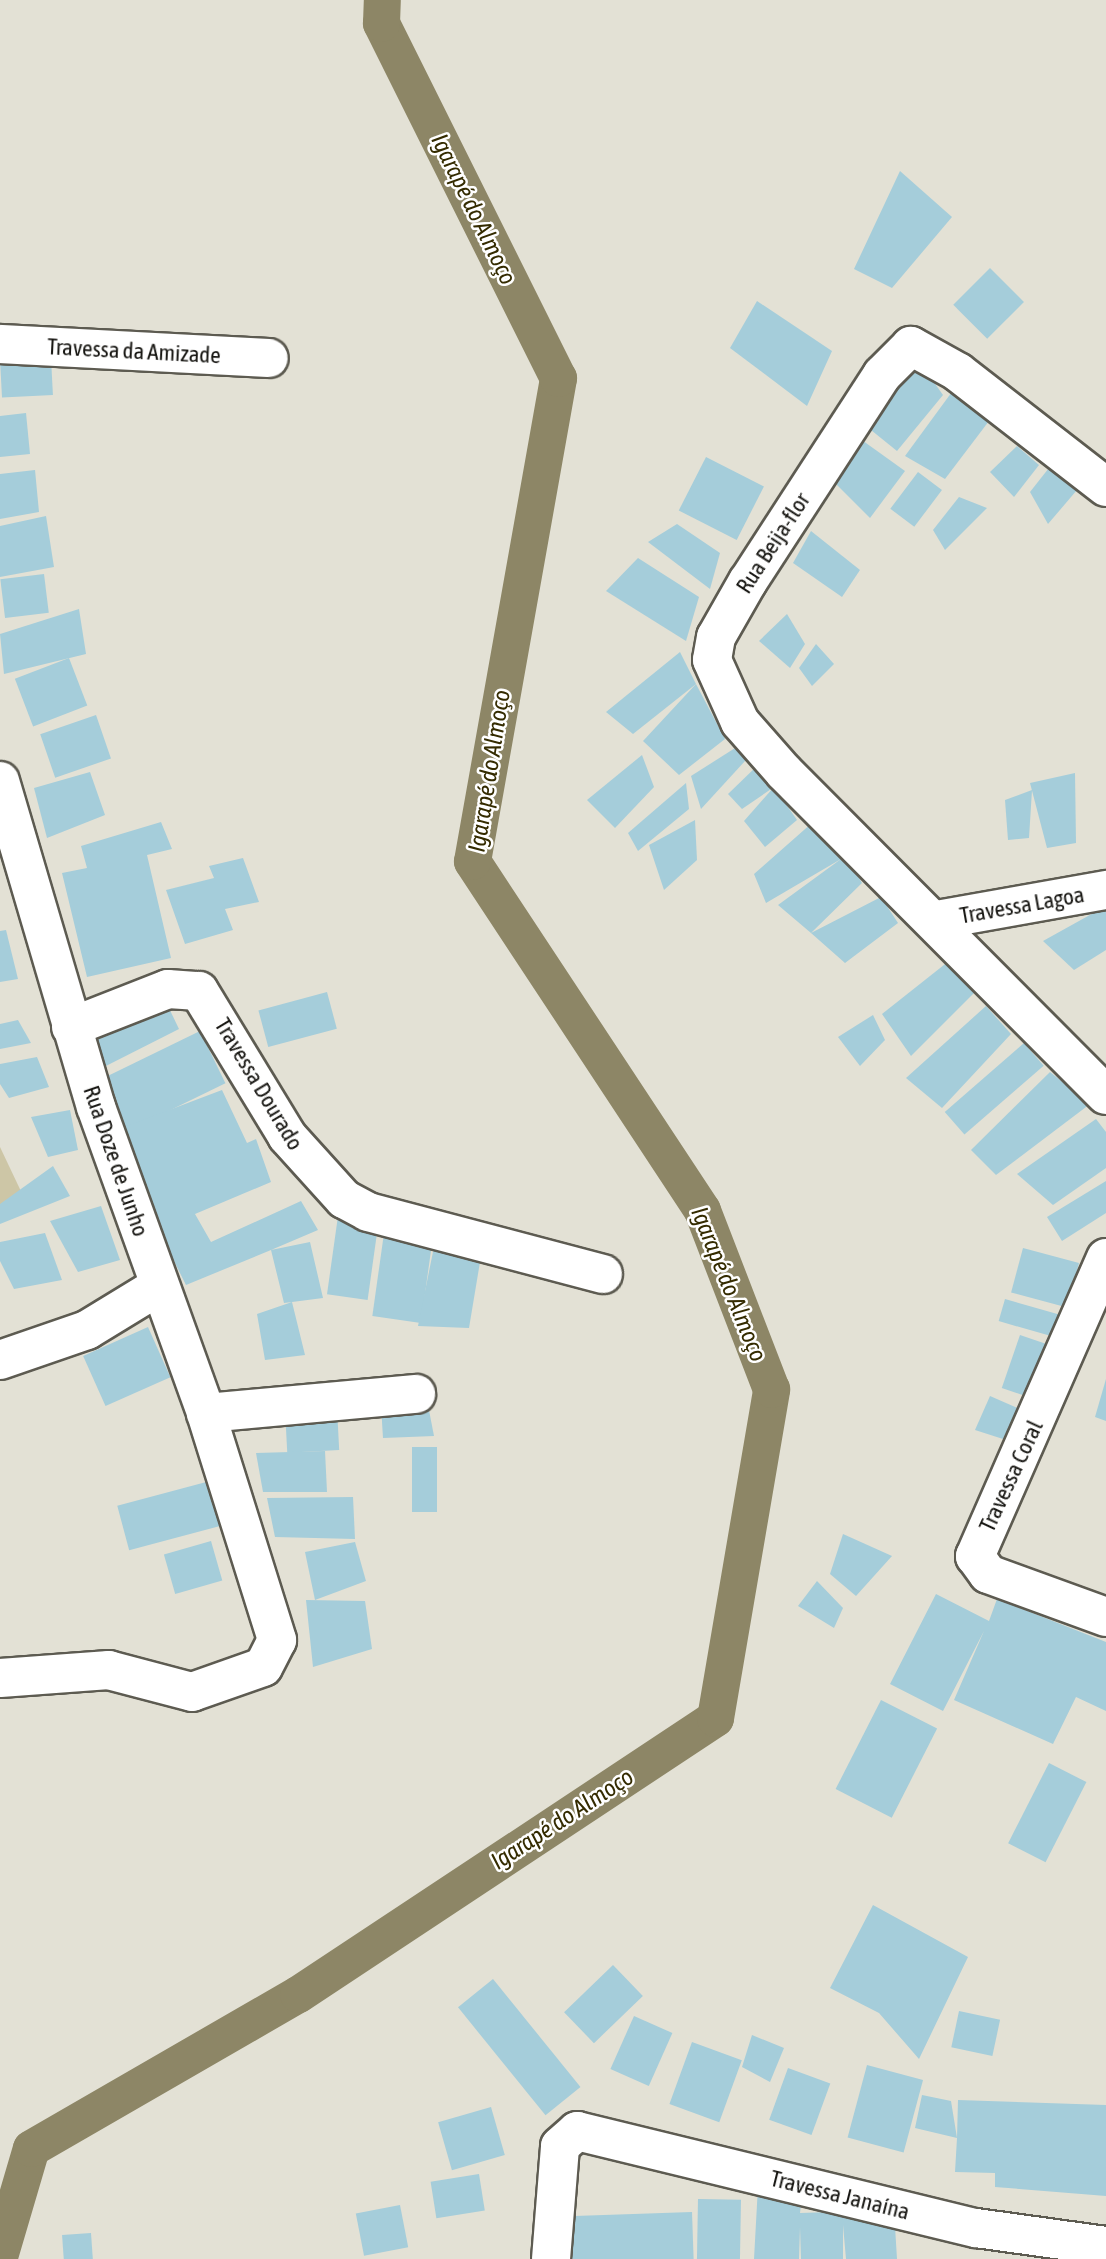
<!DOCTYPE html>
<meta charset="utf-8">
<style>
body{margin:0}
#map{position:relative;width:1106px;height:2259px;overflow:hidden;background:#e3e1d5;font-family:"Asap Condensed",sans-serif}
div>[style]{position:absolute}
.green>*{inset:0;background:#cdc6a6}
.canal>*{height:37px;margin:-18.5px;padding:0 18.5px;transform-origin:18.5px;border-radius:18.5px;background:#8d8666}
.building>*{inset:0;background:#a5cdda;transform-origin:0 0}
.roads{filter:drop-shadow(2px 0 #5d5b51) drop-shadow(-2px 0 #5d5b51) drop-shadow(0 2px #5d5b51) drop-shadow(0 -2px #5d5b51)}
.minor>*{height:38px;margin:-19px;padding:0 19px;transform-origin:19px;border-radius:19px;background:#fff}
span{translate:-50% -50%;white-space:nowrap;text-align:center;line-height:1.15;-webkit-text-stroke:5px #fff;paint-order:stroke}
.street-label{font-size:23px;color:#161511}
.water-label{font-size:24px;color:#342b00;font-style:italic}
</style>
<div id="map">
<div class="green">
<div style="clip-path:polygon(0 1147px,27px 1204px,0 1206px)"></div>
</div>
<div class="canal">
<div style="left:0;top:2253px;width:109px;rotate:-73.6deg"></div>
<div style="left:31px;top:2148px;width:308px;rotate:-30deg"></div>
<div style="left:298px;top:1994px;width:500px;rotate:-33.5deg"></div>
<div style="left:715px;top:1718px;width:334px;rotate:-80.3deg"></div>
<div style="left:771px;top:1389px;width:192px;rotate:-111.1deg"></div>
<div style="left:702px;top:1210px;width:418px;rotate:-123.4deg"></div>
<div style="left:472px;top:861px;width:491px;rotate:-79.9deg"></div>
<div style="left:558px;top:378px;width:397px;rotate:-116.5deg"></div>
<div style="left:381px;top:23px;width:23px;rotate:-88deg"></div>
</div>
<div class="building">
<div style="clip-path:polygon(900px 171px,952px 217px,892px 288px,854px 269px)"></div>
<div style="left:990px;top:268px;width:48px;height:52px;rotate:45deg"></div>
<div style="clip-path:polygon(757px 301px,832px 351px,807px 406px,730px 348px)"></div>
<div style="clip-path:polygon(914px 354px,943px 395px,897px 451px,866px 426px)"></div>
<div style="left:51px;top:358px;width:37px;height:51px;rotate:87deg"></div>
<div style="clip-path:polygon(957px 385px,989px 421px,945px 479px,905px 456px)"></div>
<div style="clip-path:polygon(26px 413px,30px 454px,0 457px,0 416px)"></div>
<div style="clip-path:polygon(859px 438px,905px 471px,870px 518px,831px 479px)"></div>
<div style="clip-path:polygon(1017px 446px,1039px 465px,1014px 497px,990px 472px)"></div>
<div style="left:706px;top:457px;width:65px;height:60px;rotate:27deg"></div>
<div style="clip-path:polygon(1056px 459px,1077px 490px,1048px 524px,1030px 492px)"></div>
<div style="clip-path:polygon(35px 470px,39px 512px,0 519px,0 474px)"></div>
<div style="left:918px;top:472px;width:30px;height:46px;rotate:37deg"></div>
<div style="clip-path:polygon(959px 497px,987px 508px,945px 550px,933px 530px)"></div>
<div style="clip-path:polygon(46px 516px,54px 567px,0 577px,0 526px)"></div>
<div style="clip-path:polygon(677px 524px,720px 553px,710px 589px,648px 542px)"></div>
<div style="clip-path:polygon(811px 531px,860px 570px,842px 597px,793px 563px)"></div>
<div style="clip-path:polygon(638px 558px,699px 597px,686px 641px,606px 591px)"></div>
<div style="left:44px;top:574px;width:39px;height:44px;rotate:83deg"></div>
<div style="clip-path:polygon(79px 609px,86px 654px,4px 674px,0 634px)"></div>
<div style="clip-path:polygon(787px 614px,805px 644px,790px 668px,759px 641px)"></div>
<div style="clip-path:polygon(816px 644px,834px 664px,812px 686px,799px 668px)"></div>
<div style="clip-path:polygon(680px 652px,696px 684px,633px 734px,606px 712px)"></div>
<div style="left:69px;top:658px;width:51px;height:58px;rotate:69deg"></div>
<div style="clip-path:polygon(696px 684px,725px 739px,679px 775px,643px 741px)"></div>
<div style="left:96px;top:715px;width:46px;height:59px;rotate:71deg"></div>
<div style="clip-path:polygon(743px 743px,745px 761px,701px 809px,691px 776px)"></div>
<div style="clip-path:polygon(642px 755px,654px 787px,615px 828px,587px 800px)"></div>
<div style="clip-path:polygon(758px 765px,774px 787px,742px 809px,728px 794px)"></div>
<div style="clip-path:polygon(90px 772px,105px 815px,47px 838px,34px 788px)"></div>
<div style="clip-path:polygon(1075px 773px,1076px 843px,1047px 848px,1030px 783px)"></div>
<div style="clip-path:polygon(686px 783px,689px 809px,638px 851px,628px 833px)"></div>
<div style="clip-path:polygon(774px 787px,797px 820px,765px 847px,744px 821px)"></div>
<div style="clip-path:polygon(1032px 790px,1029px 838px,1008px 840px,1005px 800px)"></div>
<div style="clip-path:polygon(821px 815px,862px 883px,811px 933px,881px 897px,898px 923px,845px 963px,811px 933px,778px 905px,841px 859px,766px 903px,754px 874px)"></div>
<div style="clip-path:polygon(695px 820px,697px 860px,664px 890px,649px 845px)"></div>
<div style="clip-path:polygon(161px 822px,172px 849px,147px 855px,171px 958px,87px 977px,62px 873px,87px 868px,81px 846px)"></div>
<div style="clip-path:polygon(243px 858px,259px 902px,225px 909px,233px 930px,185px 944px,166px 890px,214px 878px,209px 866px)"></div>
<div style="clip-path:polygon(1106px 906px,1106px 950px,1074px 970px,1043px 941px)"></div>
<div style="clip-path:polygon(6px 930px,18px 979px,0 982px,0 931px)"></div>
<div style="clip-path:polygon(954px 957px,977px 990px,911px 1056px,882px 1014px)"></div>
<div style="left:327px;top:992px;width:38px;height:71px;rotate:75deg"></div>
<div style="clip-path:polygon(166px 1002px,179px 1029px,98px 1070px,81px 1035px)"></div>
<div style="clip-path:polygon(986px 1006px,1011px 1034px,942px 1108px,906px 1078px)"></div>
<div style="clip-path:polygon(873px 1015px,885px 1040px,860px 1066px,838px 1037px)"></div>
<div style="clip-path:polygon(18px 1020px,31px 1043px,0 1049px,0 1024px)"></div>
<div style="left:200px;top:1031px;width:58px;height:109px;rotate:64deg"></div>
<div style="left:1024px;top:1043px;width:30px;height:105px;rotate:49deg"></div>
<div style="clip-path:polygon(37px 1057px,49px 1087px,9px 1098px,0 1084px,0 1064px)"></div>
<div style="clip-path:polygon(1050px 1072px,1090px 1104px,996px 1175px,971px 1150px)"></div>
<div style="clip-path:polygon(222px 1090px,247px 1143px,256px 1139px,271px 1182px,195px 1214px,211px 1242px,301px 1201px,318px 1230px,271px 1250px,310px 1242px,323px 1298px,292px 1302px,305px 1355px,265px 1360px,257px 1314px,292px 1302px,284px 1303px,271px 1250px,186px 1285px,137px 1187px,119px 1129px)"></div>
<div style="clip-path:polygon(70px 1110px,78px 1150px,48px 1157px,31px 1117px)"></div>
<div style="clip-path:polygon(1096px 1119px,1106px 1132px,1106px 1168px,1053px 1205px,1017px 1174px)"></div>
<div style="clip-path:polygon(53px 1166px,70px 1196px,0 1224px,0 1204px)"></div>
<div style="clip-path:polygon(1106px 1181px,1106px 1213px,1062px 1241px,1047px 1217px)"></div>
<div style="clip-path:polygon(101px 1206px,120px 1260px,78px 1272px,50px 1221px)"></div>
<div style="left:338px;top:1216px;width:41px;height:79px;rotate:8deg"></div>
<div style="left:385px;top:1226px;width:49px;height:91px;rotate:8deg"></div>
<div style="clip-path:polygon(45px 1233px,62px 1280px,14px 1289px,0 1261px,0 1242px)"></div>
<div style="clip-path:polygon(436px 1237px,483px 1244px,469px 1328px,418px 1326px)"></div>
<div style="left:1023px;top:1248px;width:58px;height:46px;rotate:15deg"></div>
<div style="left:1005px;top:1299px;width:59px;height:23px;rotate:16deg"></div>
<div style="left:148px;top:1327px;width:55px;height:71px;rotate:66deg"></div>
<div style="left:1020px;top:1335px;width:28px;height:56px;rotate:19deg"></div>
<div style="clip-path:polygon(1106px 1379px,1106px 1421px,1095px 1417px)"></div>
<div style="clip-path:polygon(990px 1396px,1020px 1409px,1003px 1439px,975px 1430px)"></div>
<div style="clip-path:polygon(427px 1400px,434px 1436px,383px 1438px,381px 1405px)"></div>
<div style="left:337px;top:1408px;width:42px;height:52px;rotate:87deg"></div>
<div style="left:412px;top:1447px;width:25px;height:65px"></div>
<div style="clip-path:polygon(325px 1451px,327px 1492px,263px 1492px,256px 1453px)"></div>
<div style="left:210px;top:1481px;width:46px;height:96px;rotate:75deg"></div>
<div style="clip-path:polygon(353px 1497px,355px 1539px,275px 1537px,267px 1498px)"></div>
<div style="clip-path:polygon(843px 1534px,892px 1556px,856px 1596px,830px 1574px)"></div>
<div style="left:211px;top:1541px;width:41px;height:49px;rotate:74deg"></div>
<div style="clip-path:polygon(355px 1542px,366px 1581px,315px 1600px,305px 1552px)"></div>
<div style="clip-path:polygon(817px 1581px,843px 1608px,834px 1628px,798px 1606px)"></div>
<div style="clip-path:polygon(936px 1594px,989px 1621px,997px 1599px,1106px 1642px,1106px 1711px,1076px 1697px,1053px 1744px,954px 1700px,984px 1631px,943px 1711px,890px 1684px)"></div>
<div style="clip-path:polygon(306px 1600px,365px 1601px,372px 1649px,313px 1667px)"></div>
<div style="left:881px;top:1700px;width:63px;height:100px;rotate:27deg"></div>
<div style="left:1049px;top:1763px;width:42px;height:90px;rotate:27deg"></div>
<div style="clip-path:polygon(873px 1905px,968px 1957px,919px 2059px,879px 2013px,830px 1988px)"></div>
<div style="left:613px;top:1965px;width:43px;height:68px;rotate:46deg"></div>
<div style="left:493px;top:1979px;width:139px;height:45px;rotate:51deg"></div>
<div style="left:959px;top:2011px;width:42px;height:37px;rotate:12deg"></div>
<div style="left:634px;top:2016px;width:42px;height:58px;rotate:24deg"></div>
<div style="clip-path:polygon(752px 2035px,784px 2048px,770px 2082px,742px 2067px)"></div>
<div style="left:692px;top:2042px;width:53px;height:66px;rotate:20deg"></div>
<div style="left:867px;top:2065px;width:58px;height:75px;rotate:15deg"></div>
<div style="left:788px;top:2068px;width:45px;height:55px;rotate:20deg"></div>
<div style="clip-path:polygon(922px 2095px,951px 2101px,957px 2138px,958px 2100px,1106px 2105px,1106px 2196px,995px 2187px,995px 2173px,955px 2172px,957px 2138px,915px 2128px)"></div>
<div style="left:491px;top:2107px;width:50px;height:55px;rotate:74deg"></div>
<div style="left:479px;top:2174px;width:37px;height:49px;rotate:81deg"></div>
<div style="clip-path:polygon(758px 2186px,803px 2188px,800px 2213px,894px 2210px,897px 2259px,846px 2259px,843px 2225px,843px 2259px,801px 2259px,800px 2227px,799px 2259px,754px 2259px)"></div>
<div style="left:698px;top:2199px;width:43px;height:60px;rotate:1deg"></div>
<div style="left:400px;top:2205px;width:43px;height:45px;rotate:79deg"></div>
<div style="left:692px;top:2212px;width:47px;height:125px;rotate:88deg"></div>
<div style="left:91px;top:2233px;width:26px;height:29px;rotate:86deg"></div>
</div>
<div class="roads">
<div class="minor">
<div style="left:0;top:344px;width:269px;rotate:3deg"></div>
<div style="left:1106px;top:487px;width:187px;rotate:-142.2deg"></div>
<div style="left:958px;top:372px;width:54px;rotate:-151deg"></div>
<div style="left:911px;top:346px;width:41px;rotate:135deg"></div>
<div style="left:882px;top:375px;width:246px;rotate:123deg"></div>
<div style="left:748px;top:581px;width:64px;rotate:119.7deg"></div>
<div style="left:716px;top:637px;width:23px;rotate:100deg"></div>
<div style="left:712px;top:660px;width:68px;rotate:65.7deg"></div>
<div style="left:740px;top:722px;width:67px;rotate:48.7deg"></div>
<div style="left:784px;top:772px;width:456px;rotate:45.1deg"></div>
<div style="left:0;top:781px;width:340px;rotate:73.6deg"></div>
<div style="left:96px;top:1107px;width:325px;rotate:70.2deg"></div>
<div style="left:206px;top:1413px;width:238px;rotate:72.6deg"></div>
<div style="left:277px;top:1640px;width:30px;rotate:117deg"></div>
<div style="left:263px;top:1667px;width:75px;rotate:160.6deg"></div>
<div style="left:192px;top:1692px;width:86px;rotate:-165.2deg"></div>
<div style="left:109px;top:1670px;width:109px;rotate:175.8deg"></div>
<div style="left:937px;top:920px;width:172px;rotate:-10.1deg"></div>
<div style="left:71px;top:1027px;width:104px;rotate:-21.4deg"></div>
<div style="left:168px;top:989px;width:31px;rotate:4deg"></div>
<div style="left:199px;top:991px;width:170px;rotate:58.7deg"></div>
<div style="left:287px;top:1136px;width:85px;rotate:47.9deg"></div>
<div style="left:344px;top:1199px;width:27px;rotate:28deg"></div>
<div style="left:368px;top:1212px;width:243px;rotate:14.8deg"></div>
<div style="left:1106px;top:1258px;width:326px;rotate:113.7deg"></div>
<div style="left:975px;top:1556px;width:22px;rotate:54deg"></div>
<div style="left:988px;top:1574px;width:126px;rotate:20deg"></div>
<div style="left:0;top:1360px;width:92px;rotate:-19deg"></div>
<div style="left:87px;top:1330px;width:84px;rotate:-31.4deg"></div>
<div style="left:206px;top:1413px;width:211px;rotate:-5.2deg"></div>
<div style="left:551px;top:2259px;width:113px;rotate:-85.4deg"></div>
<div style="left:560px;top:2146px;width:23px;rotate:-41deg"></div>
<div style="left:577px;top:2131px;width:411px;rotate:13.7deg"></div>
<div style="left:976px;top:2228px;width:131px;rotate:7.9deg"></div>
</div>
</div>
<div class="street-label">
<span style="left:134px;top:351px;rotate:3deg">Travessa da Amizade</span>
<span style="left:773px;top:543px;rotate:-57deg">Rua Beija-flor</span>
<span style="left:1022px;top:905px;rotate:-10deg">Travessa Lagoa</span>
<span style="left:259px;top:1084px;rotate:59deg">Travessa Dourado</span>
<span style="left:116px;top:1161px;rotate:71deg">Rua Doze de Junho</span>
<span style="left:1011px;top:1476px;rotate:-65deg">Travessa Coral</span>
<span style="left:840px;top:2195px;rotate:14deg">Travessa Janaína</span>
</div>
<div class="water-label">
<span style="left:474px;top:209px;rotate:64deg">Igarapé do Almoço</span>
<span style="left:489px;top:771px;rotate:-81deg">Igarapé do Almoço</span>
<span style="left:729px;top:1284px;rotate:68deg">Igarapé do Almoço</span>
<span style="left:562px;top:1819px;rotate:-33deg">Igarapé do Almoço</span>
</div>
</div>
